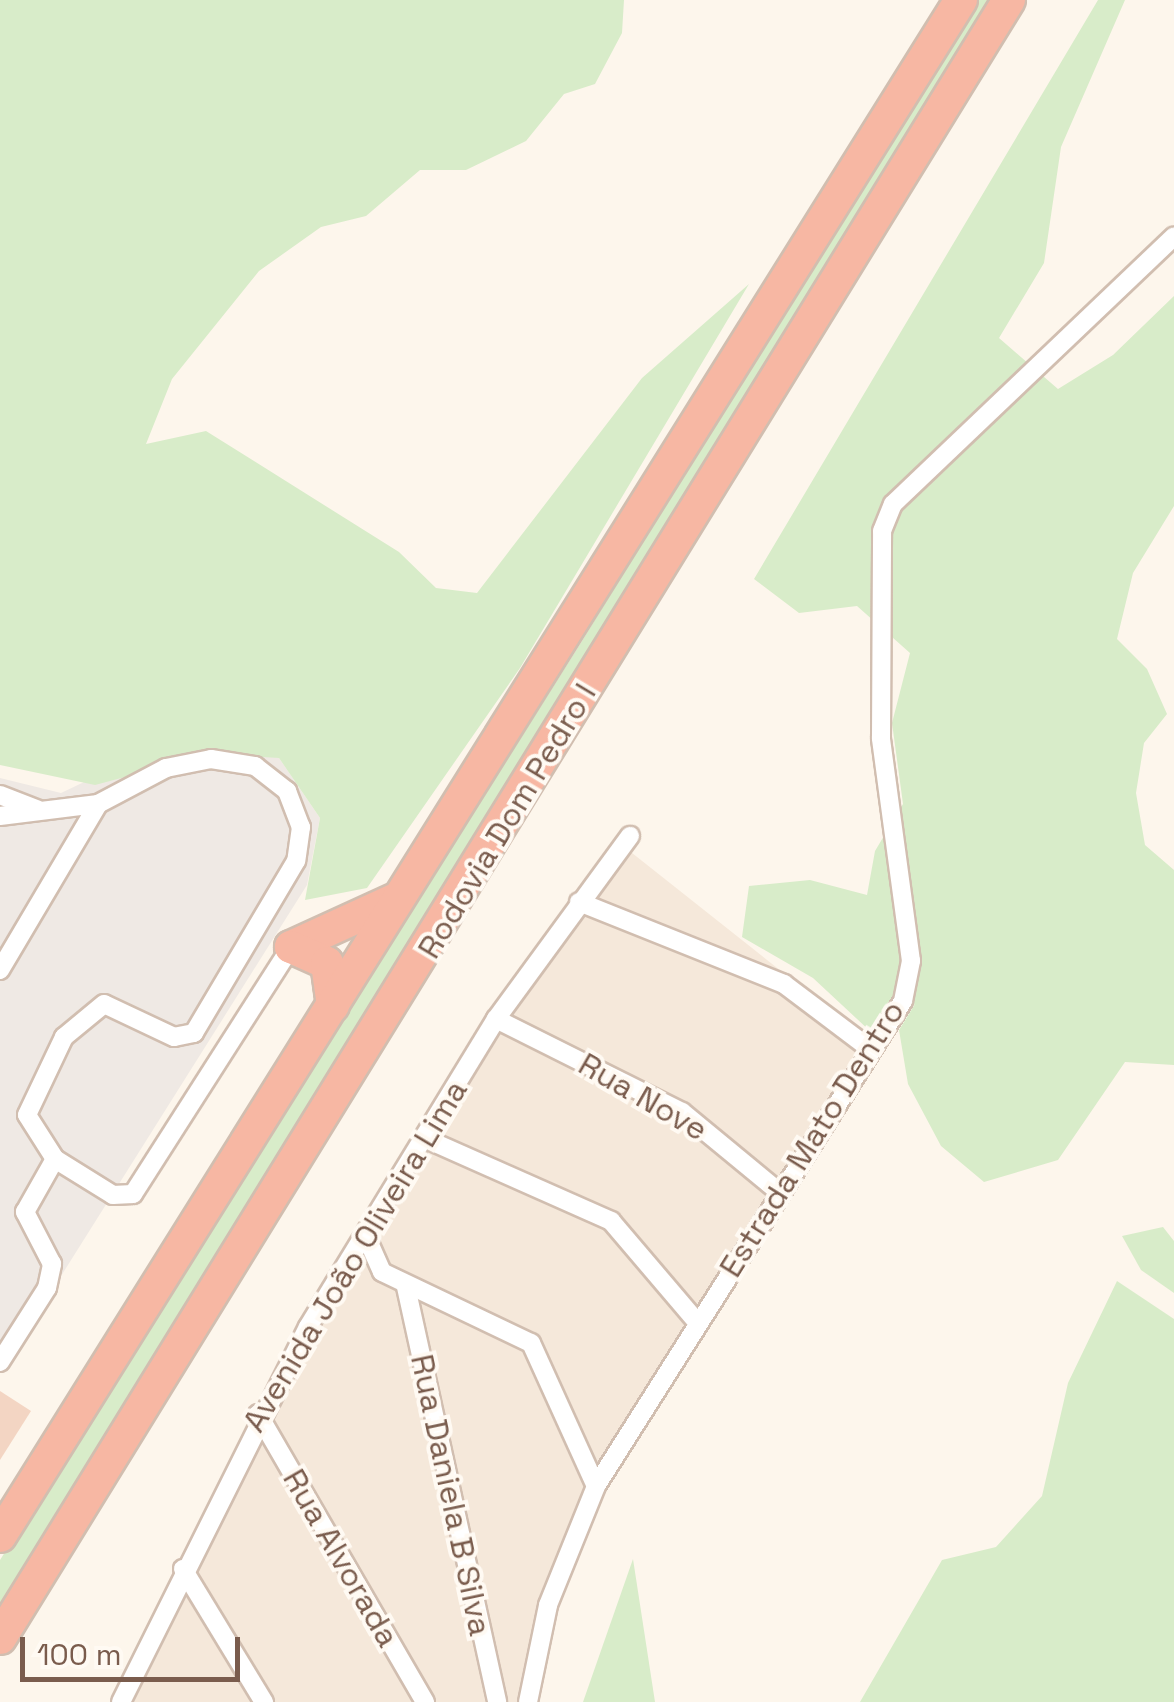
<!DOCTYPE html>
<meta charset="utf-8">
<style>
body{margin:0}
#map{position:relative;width:1174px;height:1702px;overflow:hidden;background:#fdf6ec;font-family:"Space Grotesk",sans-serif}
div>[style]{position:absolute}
.residential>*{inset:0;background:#f5e8da}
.industrial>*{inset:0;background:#efe9e4}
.green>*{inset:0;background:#d8ecc9}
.building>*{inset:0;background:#f3d5c3}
.roads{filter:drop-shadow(2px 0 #d1beb0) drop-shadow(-2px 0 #d1beb0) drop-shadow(0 2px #d1beb0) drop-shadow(0 -2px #d1beb0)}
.minor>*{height:18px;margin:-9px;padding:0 9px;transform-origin:9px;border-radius:9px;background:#fff}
.motorway>*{height:32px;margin:-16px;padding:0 16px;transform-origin:16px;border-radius:16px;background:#f7b7a3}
span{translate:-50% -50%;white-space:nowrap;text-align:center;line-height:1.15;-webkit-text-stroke:8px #fffaf3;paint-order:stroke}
.street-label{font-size:32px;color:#7a5c4d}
.scale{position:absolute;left:20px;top:1637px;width:220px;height:45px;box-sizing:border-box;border:5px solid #7a5c4d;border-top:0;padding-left:12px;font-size:30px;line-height:35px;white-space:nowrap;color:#7a5c4d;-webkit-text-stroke:8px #fffaf3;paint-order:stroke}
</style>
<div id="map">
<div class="residential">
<div style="clip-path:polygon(627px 849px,805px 990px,857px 1051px,588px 1484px,540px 1603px,519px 1702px,128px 1702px,322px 1320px,501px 1029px)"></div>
</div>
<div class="industrial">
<div style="clip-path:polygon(237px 747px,279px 758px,320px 818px,307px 885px,0 1373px,0 778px,61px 793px,101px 774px)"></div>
</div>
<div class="green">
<div style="clip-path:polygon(0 0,624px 0,622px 33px,595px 84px,564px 94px,526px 141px,466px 170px,420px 170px,366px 216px,321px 227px,259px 271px,172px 379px,146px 444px,206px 431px,399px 552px,436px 588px,477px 593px,642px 378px,749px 284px,520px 668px,367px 888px,305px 900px,320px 818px,279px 758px,211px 754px,95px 785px,0 765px)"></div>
<div style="clip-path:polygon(973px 0,999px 0,0 1615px,0 1560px,582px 641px)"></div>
<div style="clip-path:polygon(1098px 0,1125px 0,1061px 147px,1044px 263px,999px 338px,1058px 389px,1113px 355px,1174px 296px,1174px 506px,1133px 573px,1117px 639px,1147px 669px,1167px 714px,1144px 743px,1136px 793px,1145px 845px,1174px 870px,1174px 1065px,1125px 1062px,1058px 1160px,984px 1182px,941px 1146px,908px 1084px,899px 1030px,915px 1004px,871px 1032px,813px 978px,742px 937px,749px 886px,810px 880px,867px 895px,875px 851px,903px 804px,892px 723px,910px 653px,857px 606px,799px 613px,754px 579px)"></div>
<div style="clip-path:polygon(1163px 1227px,1174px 1241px,1174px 1293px,1141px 1270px,1122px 1236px)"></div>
<div style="clip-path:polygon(1117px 1281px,1174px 1319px,1174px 1702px,860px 1702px,942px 1560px,996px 1547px,1042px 1496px,1068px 1383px)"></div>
<div style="clip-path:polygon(633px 1559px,655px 1702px,583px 1702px)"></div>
</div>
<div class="building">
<div style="clip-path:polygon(0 1391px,31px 1411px,0 1460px)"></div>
</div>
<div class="roads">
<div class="minor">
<div style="left:0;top:795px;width:40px;rotate:21deg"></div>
<div style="left:0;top:816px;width:99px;rotate:-7deg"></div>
<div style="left:98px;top:804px;width:77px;rotate:-27.9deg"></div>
<div style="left:166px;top:768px;width:46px;rotate:-11.3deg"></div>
<div style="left:211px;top:759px;width:45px;rotate:9deg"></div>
<div style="left:255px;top:766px;width:41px;rotate:38deg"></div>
<div style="left:287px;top:791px;width:39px;rotate:69deg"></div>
<div style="left:301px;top:827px;width:34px;rotate:98deg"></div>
<div style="left:296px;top:861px;width:200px;rotate:120.7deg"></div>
<div style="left:194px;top:1033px;width:20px;rotate:169deg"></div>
<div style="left:174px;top:1037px;width:77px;rotate:-154.8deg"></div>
<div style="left:104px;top:1004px;width:52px;rotate:140.5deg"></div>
<div style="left:64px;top:1037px;width:86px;rotate:115.4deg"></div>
<div style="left:27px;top:1115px;width:52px;rotate:57.5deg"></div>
<div style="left:579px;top:902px;width:221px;rotate:21.8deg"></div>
<div style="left:784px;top:984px;width:106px;rotate:37deg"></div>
<div style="left:0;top:970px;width:193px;rotate:-59.4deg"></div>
<div style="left:496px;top:1019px;width:208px;rotate:26.6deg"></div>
<div style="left:682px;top:1112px;width:126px;rotate:39.5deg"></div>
<div style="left:424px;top:1138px;width:205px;rotate:23.9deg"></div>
<div style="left:611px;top:1221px;width:133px;rotate:49.6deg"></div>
<div style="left:366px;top:1236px;width:39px;rotate:66deg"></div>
<div style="left:382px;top:1272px;width:165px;rotate:25.5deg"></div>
<div style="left:531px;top:1343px;width:157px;rotate:65.6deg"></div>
<div style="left:406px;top:1287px;width:425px;rotate:77.6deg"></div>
<div style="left:0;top:1362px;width:88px;rotate:-57.6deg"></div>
<div style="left:47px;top:1288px;width:25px;rotate:-78deg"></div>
<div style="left:52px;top:1264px;width:59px;rotate:-117.4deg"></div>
<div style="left:25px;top:1212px;width:61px;rotate:-60.5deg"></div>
<div style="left:55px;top:1159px;width:68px;rotate:31.8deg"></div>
<div style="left:113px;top:1195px;width:20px;rotate:-3deg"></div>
<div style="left:133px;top:1194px;width:293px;rotate:-57.4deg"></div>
<div style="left:258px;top:1414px;width:333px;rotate:59.9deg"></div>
<div style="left:183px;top:1569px;width:156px;rotate:58.7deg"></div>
<div style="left:121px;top:1702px;width:419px;rotate:-63.5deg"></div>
<div style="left:308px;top:1327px;width:361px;rotate:-58.6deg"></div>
<div style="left:496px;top:1019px;width:227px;rotate:-53.8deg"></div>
<div style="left:528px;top:1702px;width:99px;rotate:-78.3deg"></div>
<div style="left:548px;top:1605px;width:128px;rotate:-68deg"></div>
<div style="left:596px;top:1486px;width:574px;rotate:-57.67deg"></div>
<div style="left:903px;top:1001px;width:41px;rotate:-78.7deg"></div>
<div style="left:911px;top:961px;width:225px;rotate:-97.7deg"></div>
<div style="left:881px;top:738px;width:207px;rotate:-89.7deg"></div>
<div style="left:882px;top:531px;width:29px;rotate:-68deg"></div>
<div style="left:893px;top:504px;width:388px;rotate:-43.6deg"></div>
</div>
<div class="motorway">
<div style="left:291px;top:947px;width:113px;rotate:-24.5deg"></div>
<div style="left:291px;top:947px;width:39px;rotate:24deg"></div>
<div style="left:327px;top:963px;width:43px;rotate:82.1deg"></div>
<div style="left:0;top:1536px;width:1812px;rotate:-57.97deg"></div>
<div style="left:0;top:1638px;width:1924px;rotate:-58.37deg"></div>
</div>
</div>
<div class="street-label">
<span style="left:507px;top:821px;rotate:-59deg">Rodovia Dom Pedro I</span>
<span style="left:643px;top:1097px;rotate:30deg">Rua Nove</span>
<span style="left:812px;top:1139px;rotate:-58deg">Estrada Mato Dentro</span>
<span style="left:355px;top:1256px;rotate:-59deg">Avenida João Oliveira Lima</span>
<span style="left:451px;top:1495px;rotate:78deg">Rua Daniela B Silva</span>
<span style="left:341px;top:1558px;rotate:60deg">Rua Alvorada</span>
</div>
<div class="scale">100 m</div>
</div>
